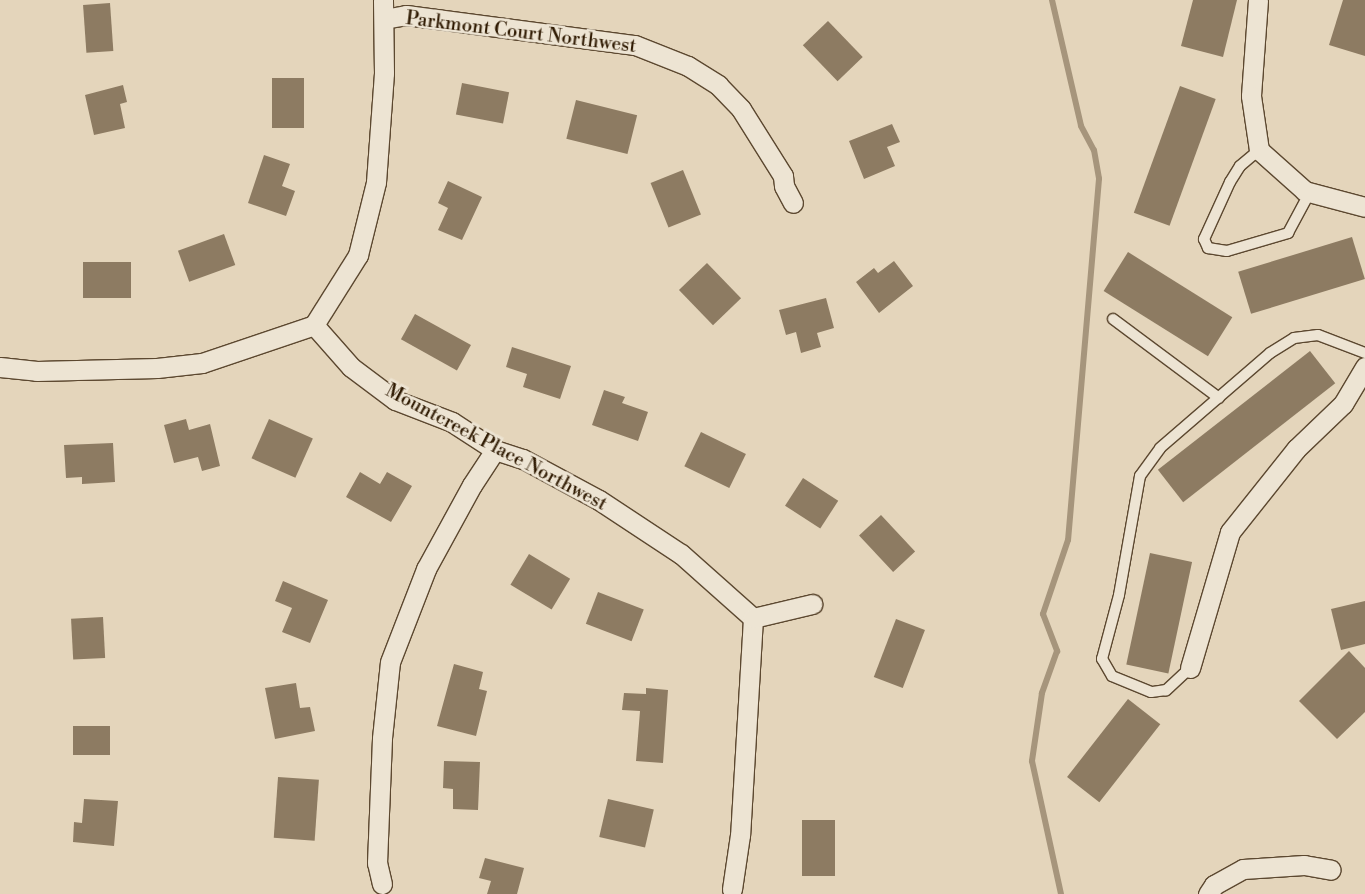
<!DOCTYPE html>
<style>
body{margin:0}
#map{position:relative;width:1365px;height:894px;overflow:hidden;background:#e4d5bb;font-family:"Libre Bodoni",serif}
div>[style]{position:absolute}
.stream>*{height:6px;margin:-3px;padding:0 3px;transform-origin:3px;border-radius:3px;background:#a6957c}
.building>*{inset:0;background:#8d7b62;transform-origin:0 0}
.roads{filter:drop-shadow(1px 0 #5c4830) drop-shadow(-1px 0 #5c4830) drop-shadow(0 1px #5c4830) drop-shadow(0 -1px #5c4830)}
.service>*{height:10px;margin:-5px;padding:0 5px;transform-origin:5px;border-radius:5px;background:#ede4d3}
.minor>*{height:19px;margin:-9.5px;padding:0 9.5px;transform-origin:9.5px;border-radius:9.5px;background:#ede4d3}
span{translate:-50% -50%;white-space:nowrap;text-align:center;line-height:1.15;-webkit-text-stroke:5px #ede4d3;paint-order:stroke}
.street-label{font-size:19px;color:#2e1901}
</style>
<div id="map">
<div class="stream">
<div style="left:1052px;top:0;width:129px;rotate:77deg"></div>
<div style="left:1081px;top:126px;width:27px;rotate:62deg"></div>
<div style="left:1094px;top:150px;width:29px;rotate:80deg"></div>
<div style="left:1099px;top:179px;width:362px;rotate:94.9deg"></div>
<div style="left:1068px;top:540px;width:78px;rotate:108.7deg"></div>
<div style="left:1043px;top:614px;width:40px;rotate:69deg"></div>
<div style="left:1057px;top:651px;width:45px;rotate:109.7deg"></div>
<div style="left:1042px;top:693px;width:69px;rotate:98.4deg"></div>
<div style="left:1032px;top:761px;width:136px;rotate:77.7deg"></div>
</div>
<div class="building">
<div style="clip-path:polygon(1193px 0,1237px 0,1223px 57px,1181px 46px)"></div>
<div style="clip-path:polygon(1343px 0,1365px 0,1365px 56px,1329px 45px)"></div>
<div style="left:110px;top:3px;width:48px;height:27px;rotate:86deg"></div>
<div style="left:828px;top:21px;width:50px;height:35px;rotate:46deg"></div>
<div style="left:272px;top:78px;width:32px;height:50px"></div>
<div style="left:462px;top:83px;width:48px;height:32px;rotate:11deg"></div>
<div style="clip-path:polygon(123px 85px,127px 102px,120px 104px,125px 128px,94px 135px,85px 95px)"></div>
<div style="left:1180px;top:86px;width:38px;height:135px;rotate:20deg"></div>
<div style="left:576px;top:100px;width:63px;height:40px;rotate:14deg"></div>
<div style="clip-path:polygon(892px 124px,900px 142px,887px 147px,895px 166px,864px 179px,849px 141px)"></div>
<div style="clip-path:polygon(264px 155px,290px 164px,282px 186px,295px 191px,286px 216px,248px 203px)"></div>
<div style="left:683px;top:170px;width:48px;height:35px;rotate:68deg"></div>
<div style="clip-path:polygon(448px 181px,482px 197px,462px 240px,438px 230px,448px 208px,438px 203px)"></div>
<div style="left:224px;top:234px;width:33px;height:49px;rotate:70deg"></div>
<div style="left:1352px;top:237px;width:44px;height:119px;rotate:73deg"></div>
<div style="left:1128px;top:252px;width:123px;height:46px;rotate:32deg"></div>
<div style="clip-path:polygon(894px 261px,913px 286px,879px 313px,856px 282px,874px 268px,878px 273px)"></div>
<div style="left:83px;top:262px;width:48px;height:36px"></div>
<div style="left:707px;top:263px;width:49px;height:39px;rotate:46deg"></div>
<div style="clip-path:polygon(826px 298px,834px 328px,817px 333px,821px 347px,801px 353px,796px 332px,786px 335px,779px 310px)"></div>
<div style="left:415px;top:314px;width:64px;height:29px;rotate:29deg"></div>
<div style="clip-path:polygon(512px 347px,571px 366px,560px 399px,523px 387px,527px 374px,506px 367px)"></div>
<div style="left:1310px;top:351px;width:41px;height:193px;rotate:52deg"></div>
<div style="clip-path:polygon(604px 390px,625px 397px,622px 403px,648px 412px,638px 441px,592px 425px)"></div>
<div style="clip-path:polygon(186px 419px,189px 430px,210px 424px,220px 466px,202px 471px,198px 457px,174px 463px,164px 425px)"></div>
<div style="left:269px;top:419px;width:48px;height:43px;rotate:24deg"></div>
<div style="left:701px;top:432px;width:50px;height:38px;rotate:26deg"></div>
<div style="clip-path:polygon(113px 443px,115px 482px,82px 484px,82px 477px,66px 478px,64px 445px)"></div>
<div style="clip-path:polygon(360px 472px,380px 484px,387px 472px,412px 486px,391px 522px,346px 497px)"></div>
<div style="left:803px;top:478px;width:42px;height:33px;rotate:33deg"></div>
<div style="left:881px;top:515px;width:50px;height:30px;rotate:47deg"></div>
<div style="left:1150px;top:553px;width:43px;height:114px;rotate:12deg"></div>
<div style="left:529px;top:554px;width:48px;height:36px;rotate:31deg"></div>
<div style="clip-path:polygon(283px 581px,328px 600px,310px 643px,282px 632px,292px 608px,275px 601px)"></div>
<div style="left:598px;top:592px;width:49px;height:34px;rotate:21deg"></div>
<div style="clip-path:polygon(1365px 601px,1365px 644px,1341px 650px,1331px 609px)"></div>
<div style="left:103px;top:617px;width:41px;height:32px;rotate:87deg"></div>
<div style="left:896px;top:619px;width:31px;height:62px;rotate:21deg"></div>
<div style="clip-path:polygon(1349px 651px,1365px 668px,1365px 712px,1337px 739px,1299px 701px)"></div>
<div style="clip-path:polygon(454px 664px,483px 672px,479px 689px,487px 691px,476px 736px,437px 726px)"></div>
<div style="clip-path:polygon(296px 683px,300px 708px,310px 707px,315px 731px,275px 739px,265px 688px)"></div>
<div style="clip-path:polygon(646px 688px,668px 690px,663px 763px,636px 761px,640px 711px,622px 710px,624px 693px,646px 694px)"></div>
<div style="left:1128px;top:699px;width:41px;height:99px;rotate:38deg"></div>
<div style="left:73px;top:726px;width:37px;height:29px"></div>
<div style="clip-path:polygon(444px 761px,480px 762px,478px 810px,453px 809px,453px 789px,443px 788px)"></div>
<div style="left:278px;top:777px;width:41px;height:61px;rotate:4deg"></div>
<div style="clip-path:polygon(84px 799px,118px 801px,114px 846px,73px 842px,74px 822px,82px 823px)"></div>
<div style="left:608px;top:799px;width:47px;height:39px;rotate:13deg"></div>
<div style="left:802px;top:820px;width:33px;height:56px"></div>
<div style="clip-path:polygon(485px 858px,524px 868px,517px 894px,487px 894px,491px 881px,479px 878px)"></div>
</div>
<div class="roads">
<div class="service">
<div style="left:1259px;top:150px;width:25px;rotate:140deg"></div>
<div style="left:1240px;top:166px;width:19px;rotate:122deg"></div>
<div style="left:1230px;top:182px;width:63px;rotate:114.5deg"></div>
<div style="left:1204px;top:239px;width:10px;rotate:66deg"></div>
<div style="left:1208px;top:248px;width:19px;rotate:9deg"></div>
<div style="left:1227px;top:251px;width:64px;rotate:-16.4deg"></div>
<div style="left:1288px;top:233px;width:47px;rotate:-61.8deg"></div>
<div style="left:1113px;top:319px;width:132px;rotate:36.7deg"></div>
<div style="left:1190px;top:668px;width:33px;rotate:137deg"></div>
<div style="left:1166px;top:690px;width:15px;rotate:172deg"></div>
<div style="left:1151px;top:692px;width:42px;rotate:-157.7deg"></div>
<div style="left:1112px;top:676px;width:20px;rotate:-120deg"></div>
<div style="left:1102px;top:659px;width:66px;rotate:-75.1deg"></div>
<div style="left:1119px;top:595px;width:121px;rotate:-80deg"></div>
<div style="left:1140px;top:476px;width:34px;rotate:-54deg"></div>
<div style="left:1160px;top:448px;width:145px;rotate:-40.8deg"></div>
<div style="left:1270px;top:353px;width:28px;rotate:-32deg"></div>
<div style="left:1294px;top:338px;width:24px;rotate:-7deg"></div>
<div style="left:1318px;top:335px;width:50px;rotate:21deg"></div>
</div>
<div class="minor">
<div style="left:1258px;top:0;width:96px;rotate:94.2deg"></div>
<div style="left:1251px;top:96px;width:55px;rotate:81.6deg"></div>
<div style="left:1259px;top:150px;width:62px;rotate:41.7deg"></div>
<div style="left:1305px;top:191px;width:62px;rotate:14.9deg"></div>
<div style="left:384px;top:19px;width:22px;rotate:-10deg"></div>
<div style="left:406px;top:15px;width:231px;rotate:7.5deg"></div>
<div style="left:635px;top:45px;width:57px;rotate:21.6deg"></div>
<div style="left:688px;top:66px;width:36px;rotate:32deg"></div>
<div style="left:718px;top:85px;width:33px;rotate:46deg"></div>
<div style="left:741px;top:109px;width:79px;rotate:57.9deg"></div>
<div style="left:783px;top:176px;width:10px;rotate:84deg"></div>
<div style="left:784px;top:186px;width:19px;rotate:62deg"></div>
<div style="left:314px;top:325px;width:56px;rotate:48.6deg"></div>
<div style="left:351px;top:367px;width:55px;rotate:36.9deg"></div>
<div style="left:395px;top:400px;width:61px;rotate:21.1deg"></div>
<div style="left:452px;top:422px;width:51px;rotate:33.1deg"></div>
<div style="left:495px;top:450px;width:29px;rotate:18deg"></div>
<div style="left:523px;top:459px;width:86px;rotate:28.3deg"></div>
<div style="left:599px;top:500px;width:98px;rotate:33.4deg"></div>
<div style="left:681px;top:554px;width:96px;rotate:41.6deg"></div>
<div style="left:753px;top:618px;width:217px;rotate:93.4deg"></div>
<div style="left:740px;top:835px;width:55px;rotate:98.4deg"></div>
<div style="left:0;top:367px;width:37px;rotate:6deg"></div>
<div style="left:37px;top:371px;width:120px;rotate:-1.4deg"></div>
<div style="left:157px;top:368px;width:45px;rotate:-6.3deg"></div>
<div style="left:202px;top:363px;width:118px;rotate:-18.7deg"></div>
<div style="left:314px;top:325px;width:83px;rotate:-57.8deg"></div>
<div style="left:358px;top:255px;width:75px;rotate:-76.1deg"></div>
<div style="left:376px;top:182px;width:109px;rotate:-85.8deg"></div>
<div style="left:384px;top:73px;width:73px;rotate:-90.8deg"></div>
<div style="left:753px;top:618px;width:61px;rotate:-13.3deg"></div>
<div style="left:1190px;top:668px;width:142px;rotate:-73.6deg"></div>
<div style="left:1230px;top:532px;width:106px;rotate:-51.5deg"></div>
<div style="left:1296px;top:449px;width:65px;rotate:-43.8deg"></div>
<div style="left:1343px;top:404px;width:43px;rotate:-59.3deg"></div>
<div style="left:382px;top:884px;width:22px;rotate:-103deg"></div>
<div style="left:377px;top:863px;width:125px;rotate:-87.7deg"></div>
<div style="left:382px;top:738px;width:76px;rotate:-84deg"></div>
<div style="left:390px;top:662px;width:100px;rotate:-68.8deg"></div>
<div style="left:426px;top:569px;width:96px;rotate:-61.3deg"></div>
<div style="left:472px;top:485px;width:42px;rotate:-56.7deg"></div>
<div style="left:1208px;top:894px;width:11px;rotate:-56deg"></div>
<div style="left:1214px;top:885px;width:33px;rotate:-29deg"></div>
<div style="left:1243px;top:869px;width:61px;rotate:-3.8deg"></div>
<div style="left:1304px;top:865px;width:27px;rotate:10deg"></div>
</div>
</div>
<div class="street-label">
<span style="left:521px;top:33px;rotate:7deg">Parkmont Court Northwest</span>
<span style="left:496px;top:448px;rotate:28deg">Mountcreek Place Northwest</span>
</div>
</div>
